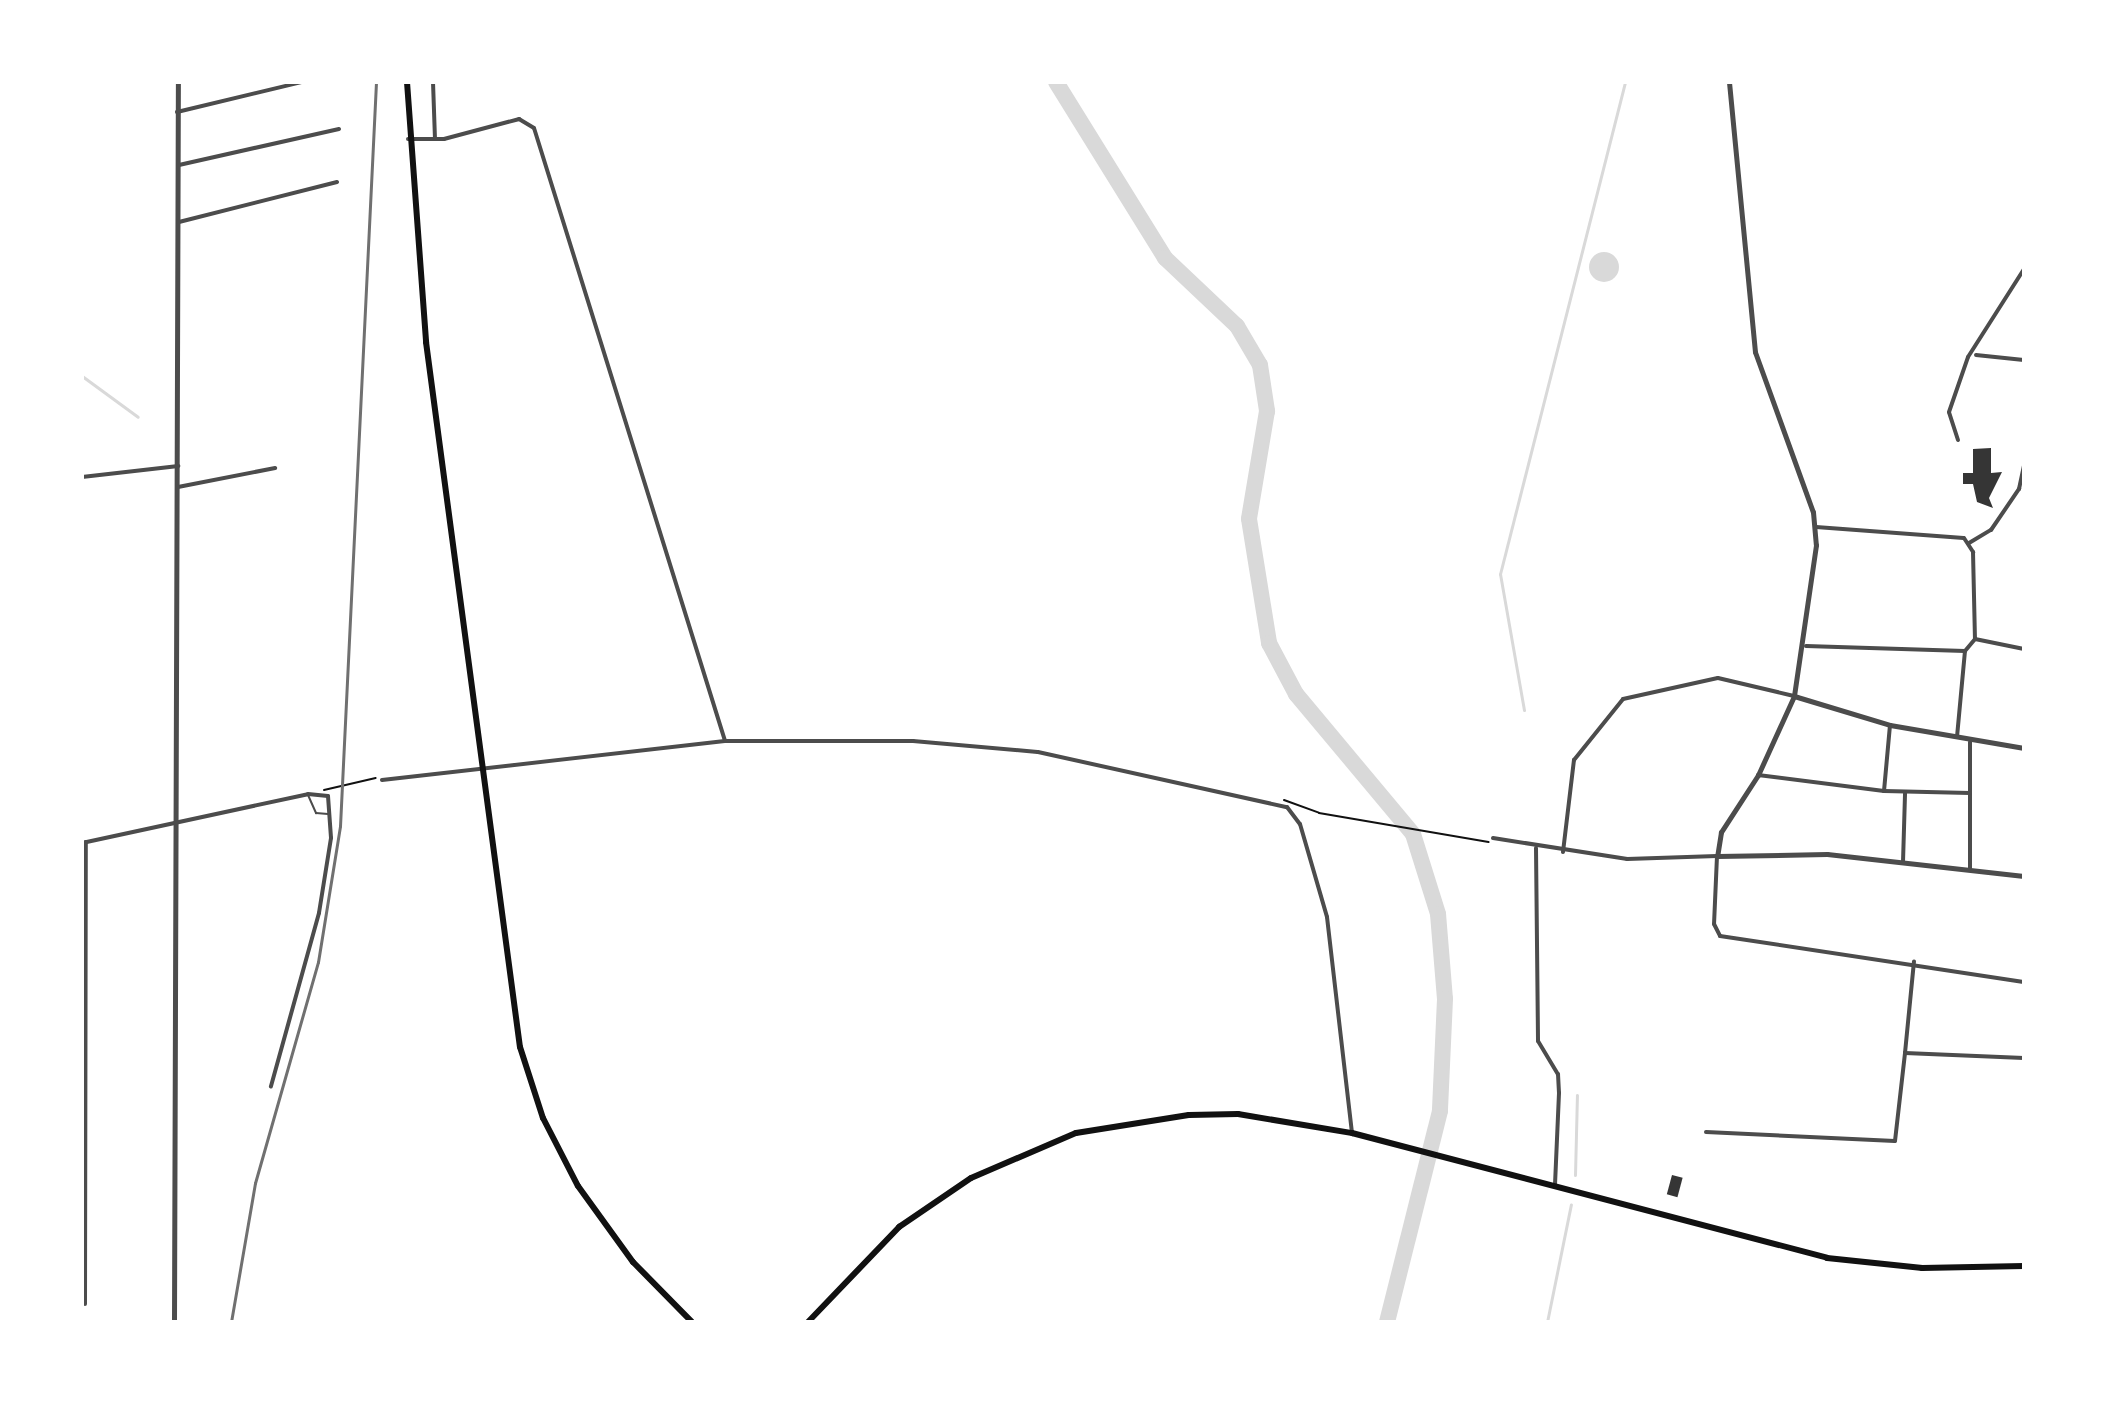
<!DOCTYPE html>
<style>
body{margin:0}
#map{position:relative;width:2106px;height:1404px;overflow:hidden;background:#fff;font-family:Raleway,sans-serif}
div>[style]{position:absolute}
.water>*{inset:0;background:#d9d9d9}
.round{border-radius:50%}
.stream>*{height:3px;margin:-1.5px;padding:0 1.5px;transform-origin:1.5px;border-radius:1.5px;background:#d9d9d9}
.river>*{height:16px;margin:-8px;padding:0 8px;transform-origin:8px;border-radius:8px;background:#d9d9d9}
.building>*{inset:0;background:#353535;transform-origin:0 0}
.path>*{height:2px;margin:-1px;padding:0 1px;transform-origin:1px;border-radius:1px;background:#111}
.service>*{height:2px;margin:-1px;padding:0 1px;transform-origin:1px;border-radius:1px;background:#4c4c4c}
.minor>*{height:4px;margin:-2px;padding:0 2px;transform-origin:2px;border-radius:2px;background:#4c4c4c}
.tertiary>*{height:5px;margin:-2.5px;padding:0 2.5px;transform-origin:2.5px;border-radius:2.5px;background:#4c4c4c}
.secondary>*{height:6px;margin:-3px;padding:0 3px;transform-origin:3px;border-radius:3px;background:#111}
.primary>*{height:6px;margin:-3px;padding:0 3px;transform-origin:3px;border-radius:3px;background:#111}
.rail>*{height:3px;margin:-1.5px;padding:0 1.5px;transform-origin:1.5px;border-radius:1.5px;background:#707070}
span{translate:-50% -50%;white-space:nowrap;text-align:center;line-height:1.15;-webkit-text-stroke:8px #fff;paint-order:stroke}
.frame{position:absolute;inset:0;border:84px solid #fff;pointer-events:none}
</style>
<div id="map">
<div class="water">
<div class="round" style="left:1589px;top:252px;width:30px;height:30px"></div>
</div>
<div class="stream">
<div style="left:82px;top:376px;width:69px;rotate:36.2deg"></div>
<div style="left:1524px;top:710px;width:138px;rotate:-100deg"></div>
<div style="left:1500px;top:574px;width:508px;rotate:-75.74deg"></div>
<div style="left:1575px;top:1175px;width:80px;rotate:-88.6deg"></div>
<div style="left:1547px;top:1322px;width:120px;rotate:-78.5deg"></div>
</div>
<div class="river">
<div style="left:1056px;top:82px;width:207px;rotate:58.2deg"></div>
<div style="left:1165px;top:258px;width:99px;rotate:43.4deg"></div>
<div style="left:1237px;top:326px;width:45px;rotate:59.5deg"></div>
<div style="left:1260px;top:365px;width:47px;rotate:81.3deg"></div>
<div style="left:1267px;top:411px;width:109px;rotate:99.5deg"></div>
<div style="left:1249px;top:519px;width:126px;rotate:80.8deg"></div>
<div style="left:1269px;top:643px;width:58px;rotate:62.1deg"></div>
<div style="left:1296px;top:694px;width:182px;rotate:50.1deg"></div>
<div style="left:1413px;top:834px;width:84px;rotate:72.6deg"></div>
<div style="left:1438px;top:914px;width:85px;rotate:85.3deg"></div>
<div style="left:1445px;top:999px;width:112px;rotate:92.6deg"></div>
<div style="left:1440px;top:1111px;width:218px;rotate:104.1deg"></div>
</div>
<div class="building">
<div style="clip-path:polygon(1991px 448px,1991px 473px,2002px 472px,1989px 498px,1993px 508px,1977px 502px,1973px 484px,1963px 484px,1963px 473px,1973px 473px,1973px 449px)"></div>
<div style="left:1672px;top:1175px;width:11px;height:20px;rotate:15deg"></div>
</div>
<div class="path">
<div style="left:324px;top:790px;width:53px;rotate:-13deg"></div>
<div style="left:1284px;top:800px;width:37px;rotate:20deg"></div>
<div style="left:1319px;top:813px;width:172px;rotate:9.7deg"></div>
</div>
<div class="service">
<div style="left:308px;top:795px;width:20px;rotate:66deg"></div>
<div style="left:316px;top:813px;width:12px;rotate:5deg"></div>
</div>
<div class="minor">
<div style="left:433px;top:82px;width:57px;rotate:88deg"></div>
<div style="left:177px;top:112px;width:129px;rotate:-13.5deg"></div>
<div style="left:408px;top:139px;width:36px"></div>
<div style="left:444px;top:139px;width:78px;rotate:-14.9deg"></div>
<div style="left:519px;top:119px;width:17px;rotate:31deg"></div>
<div style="left:534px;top:128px;width:642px;rotate:72.69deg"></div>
<div style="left:179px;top:165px;width:164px;rotate:-12.7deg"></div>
<div style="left:179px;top:222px;width:163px;rotate:-14.2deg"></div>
<div style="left:1976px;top:355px;width:48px;rotate:5.9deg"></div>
<div style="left:1958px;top:440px;width:29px;rotate:-108deg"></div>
<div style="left:1949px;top:412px;width:58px;rotate:-70.9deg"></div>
<div style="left:1968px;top:357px;width:104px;rotate:-57.5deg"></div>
<div style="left:82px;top:477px;width:97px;rotate:-6.5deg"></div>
<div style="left:178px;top:487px;width:99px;rotate:-11.1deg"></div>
<div style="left:1816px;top:527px;width:148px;rotate:4.3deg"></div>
<div style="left:1964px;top:538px;width:17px;rotate:57deg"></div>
<div style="left:1973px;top:552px;width:87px;rotate:88.7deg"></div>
<div style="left:1969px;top:543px;width:26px;rotate:-31deg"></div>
<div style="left:1991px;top:530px;width:50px;rotate:-55.7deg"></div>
<div style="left:2019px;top:489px;width:25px;rotate:-78deg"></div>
<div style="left:1975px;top:639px;width:50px;rotate:11.5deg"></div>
<div style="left:1806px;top:646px;width:159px;rotate:1.8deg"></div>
<div style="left:1965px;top:651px;width:16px;rotate:-50deg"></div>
<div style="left:1957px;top:737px;width:86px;rotate:-84.7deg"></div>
<div style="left:1970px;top:742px;width:126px;rotate:90deg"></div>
<div style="left:1758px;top:775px;width:127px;rotate:7.2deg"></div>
<div style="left:1884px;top:791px;width:86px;rotate:1.3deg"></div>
<div style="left:382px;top:780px;width:345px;rotate:-6.5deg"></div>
<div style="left:725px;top:741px;width:188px"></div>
<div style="left:913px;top:741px;width:125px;rotate:5deg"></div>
<div style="left:1038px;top:752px;width:255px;rotate:12.5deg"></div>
<div style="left:1287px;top:807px;width:21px;rotate:53deg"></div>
<div style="left:1300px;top:824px;width:97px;rotate:73.8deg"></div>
<div style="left:1327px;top:917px;width:217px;rotate:83.4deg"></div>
<div style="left:1884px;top:791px;width:66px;rotate:-84.8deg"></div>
<div style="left:1493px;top:838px;width:136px;rotate:8.9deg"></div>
<div style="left:1627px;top:859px;width:90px;rotate:-1.9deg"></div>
<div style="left:1717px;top:856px;width:68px;rotate:92.5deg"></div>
<div style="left:1714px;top:924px;width:13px;rotate:63deg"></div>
<div style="left:1720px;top:936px;width:307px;rotate:8.6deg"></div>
<div style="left:82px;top:843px;width:231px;rotate:-12.2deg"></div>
<div style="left:308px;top:794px;width:20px;rotate:6deg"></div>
<div style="left:328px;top:796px;width:42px;rotate:85.9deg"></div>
<div style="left:331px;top:838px;width:76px;rotate:99.1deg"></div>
<div style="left:319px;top:913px;width:180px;rotate:105.5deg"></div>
<div style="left:1536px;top:848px;width:193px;rotate:89.4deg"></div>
<div style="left:1538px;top:1041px;width:39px;rotate:59deg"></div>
<div style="left:1558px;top:1074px;width:19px;rotate:87deg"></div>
<div style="left:1559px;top:1093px;width:92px;rotate:92.5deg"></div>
<div style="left:1563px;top:852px;width:93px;rotate:-83.2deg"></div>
<div style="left:1574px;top:760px;width:78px;rotate:-51.2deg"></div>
<div style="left:1623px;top:699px;width:97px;rotate:-12.5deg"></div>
<div style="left:1718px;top:678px;width:78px;rotate:13.3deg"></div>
<div style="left:1903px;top:862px;width:69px;rotate:-88.3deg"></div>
<div style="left:1905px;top:1053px;width:92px;rotate:-84.4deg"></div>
<div style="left:1706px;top:1132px;width:189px;rotate:2.7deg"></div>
<div style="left:1895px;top:1141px;width:89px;rotate:-83.5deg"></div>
<div style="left:1905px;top:1053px;width:119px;rotate:2.4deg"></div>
<div style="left:85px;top:1304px;width:462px;rotate:-89.9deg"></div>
</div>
<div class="tertiary">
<div style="left:1729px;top:82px;width:271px;rotate:84.5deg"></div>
<div style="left:1755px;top:352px;width:170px;rotate:70.1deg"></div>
<div style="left:1813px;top:512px;width:33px;rotate:85deg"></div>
<div style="left:1816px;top:545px;width:153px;rotate:98.3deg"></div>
<div style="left:1794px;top:696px;width:87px;rotate:114.5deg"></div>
<div style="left:1758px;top:775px;width:68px;rotate:123deg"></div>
<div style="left:1721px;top:832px;width:24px;rotate:99deg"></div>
<div style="left:1717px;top:856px;width:110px;rotate:-1deg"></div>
<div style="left:1827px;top:854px;width:198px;rotate:6.4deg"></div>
<div style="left:1794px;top:696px;width:100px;rotate:16.8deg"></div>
<div style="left:1890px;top:725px;width:136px;rotate:9.7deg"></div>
<div style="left:174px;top:1322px;width:1240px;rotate:-89.82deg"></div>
</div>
<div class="secondary">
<div style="left:808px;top:1322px;width:132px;rotate:-46.2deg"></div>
<div style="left:899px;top:1227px;width:87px;rotate:-34.2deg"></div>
<div style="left:971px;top:1178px;width:114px;rotate:-23.2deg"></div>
<div style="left:1076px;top:1133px;width:114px;rotate:-9.1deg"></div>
<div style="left:1189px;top:1115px;width:49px;rotate:-1.2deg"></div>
<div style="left:1238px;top:1114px;width:116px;rotate:9.5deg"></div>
<div style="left:1352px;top:1133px;width:491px;rotate:14.7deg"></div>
<div style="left:1827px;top:1258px;width:96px;rotate:6deg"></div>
<div style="left:1922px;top:1268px;width:102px;rotate:-1.1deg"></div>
</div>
<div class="primary">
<div style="left:407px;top:82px;width:261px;rotate:85.8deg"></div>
<div style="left:426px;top:342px;width:711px;rotate:82.41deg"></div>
<div style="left:520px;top:1047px;width:75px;rotate:72.1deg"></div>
<div style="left:543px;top:1118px;width:76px;rotate:62.8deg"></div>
<div style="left:578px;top:1186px;width:94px;rotate:54.1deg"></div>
<div style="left:633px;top:1262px;width:84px;rotate:45.5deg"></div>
</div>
<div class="rail">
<div style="left:231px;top:1322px;width:141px;rotate:-80.2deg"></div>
<div style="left:255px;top:1183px;width:230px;rotate:-74.1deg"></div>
<div style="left:318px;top:962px;width:138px;rotate:-80.8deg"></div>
<div style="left:340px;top:826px;width:745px;rotate:-87.23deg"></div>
</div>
<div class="frame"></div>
</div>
